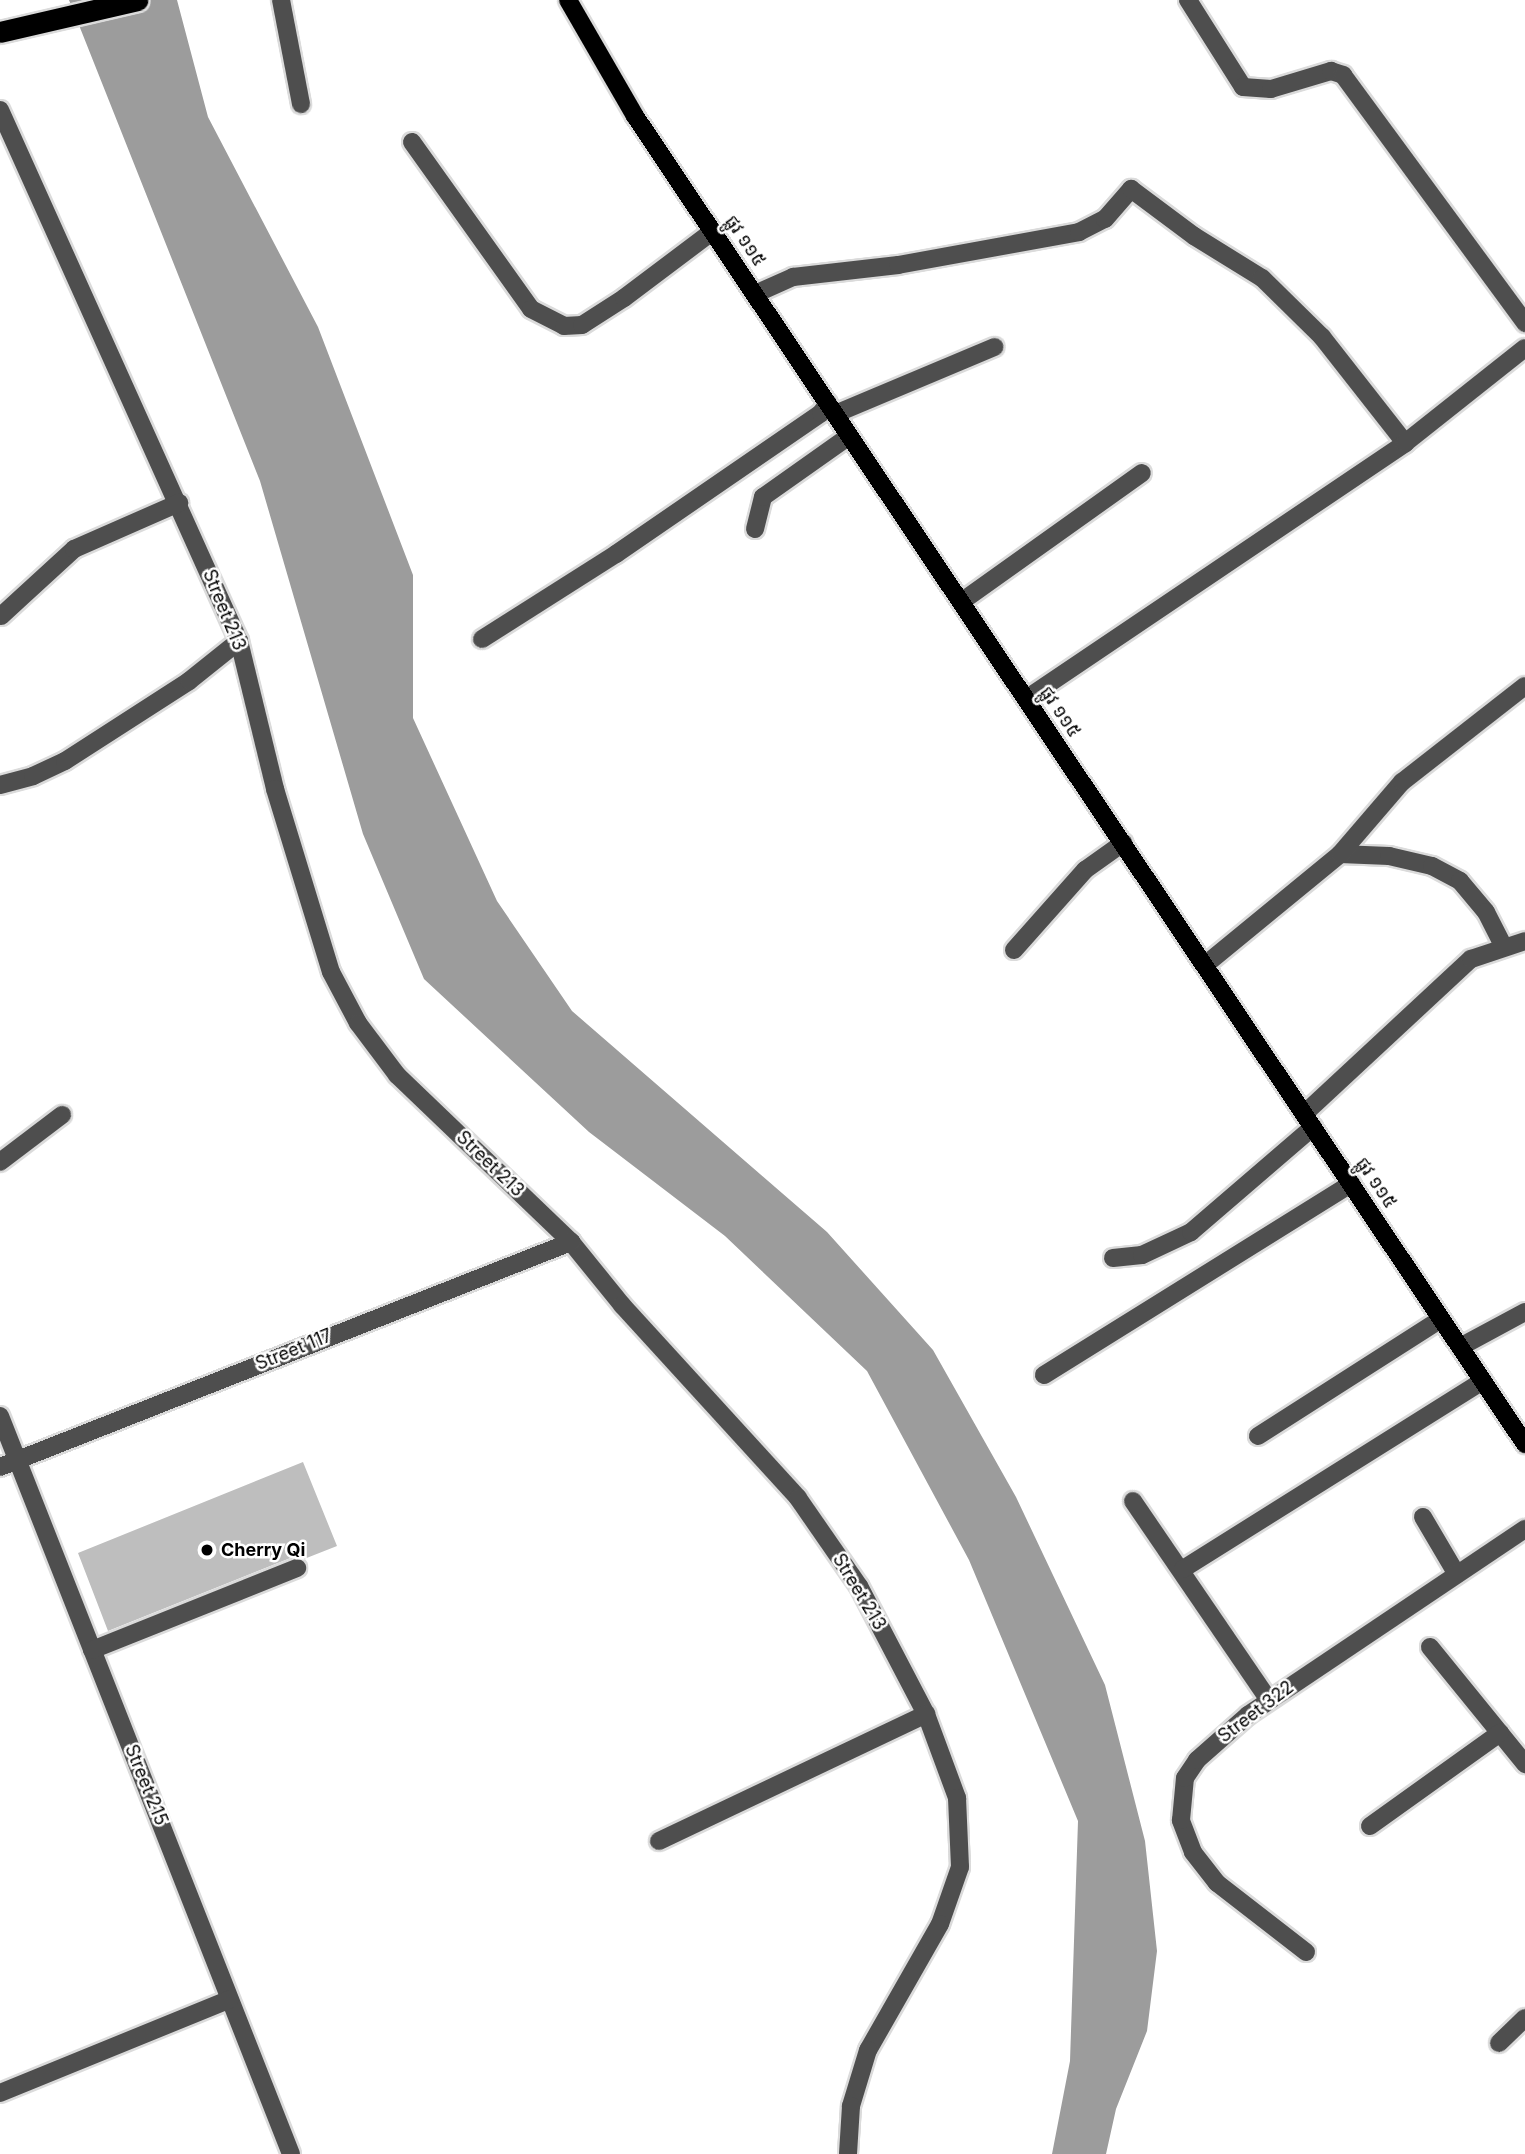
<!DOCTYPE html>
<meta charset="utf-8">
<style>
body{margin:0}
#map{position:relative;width:1525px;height:2154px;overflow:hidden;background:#fff;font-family:Inter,"Noto Sans Khmer",sans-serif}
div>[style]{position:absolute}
.water>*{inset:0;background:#9c9c9c}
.building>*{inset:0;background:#bebebe}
.roads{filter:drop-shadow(2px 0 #dbdbdb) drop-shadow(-2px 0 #dbdbdb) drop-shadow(0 2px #dbdbdb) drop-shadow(0 -2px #dbdbdb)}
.minor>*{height:18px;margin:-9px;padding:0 9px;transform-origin:9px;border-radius:9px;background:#4e4e4e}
.major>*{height:18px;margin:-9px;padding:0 9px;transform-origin:9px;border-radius:9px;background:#000}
.highway>*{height:21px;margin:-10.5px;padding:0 10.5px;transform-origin:10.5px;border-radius:10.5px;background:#000}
.dots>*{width:19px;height:19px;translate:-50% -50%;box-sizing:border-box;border:4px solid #fff;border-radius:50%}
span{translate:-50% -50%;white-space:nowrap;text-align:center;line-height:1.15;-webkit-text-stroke:5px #fff;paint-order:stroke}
.street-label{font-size:18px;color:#000}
.poi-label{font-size:18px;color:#000;font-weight:700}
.left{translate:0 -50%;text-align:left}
</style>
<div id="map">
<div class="water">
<div style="clip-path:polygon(69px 0,177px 0,208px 117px,318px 327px,413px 575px,413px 718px,497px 901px,572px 1011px,827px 1232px,933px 1350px,1016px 1497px,1105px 1685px,1145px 1841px,1157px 1951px,1147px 2031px,1116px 2109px,1106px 2154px,1052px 2154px,1070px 2061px,1078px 1821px,969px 1560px,867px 1371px,725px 1236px,589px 1132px,424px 979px,363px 834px,260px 481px)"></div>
</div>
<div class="building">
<div style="clip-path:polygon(303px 1462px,337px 1546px,304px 1559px,293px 1557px,108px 1631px,78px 1553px)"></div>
</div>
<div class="roads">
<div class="minor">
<div style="left:281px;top:0;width:106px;rotate:79.1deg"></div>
<div style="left:1188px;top:0;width:103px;rotate:57.7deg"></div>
<div style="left:1243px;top:87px;width:28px;rotate:4deg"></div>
<div style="left:1271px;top:89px;width:63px;rotate:-16.7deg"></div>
<div style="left:1331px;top:71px;width:13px;rotate:18deg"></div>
<div style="left:1343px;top:75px;width:308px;rotate:53.7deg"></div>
<div style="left:0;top:110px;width:582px;rotate:65.77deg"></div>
<div style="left:239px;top:641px;width:152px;rotate:76.3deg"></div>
<div style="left:275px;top:789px;width:191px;rotate:73deg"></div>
<div style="left:331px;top:972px;width:58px;rotate:62.1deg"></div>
<div style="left:358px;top:1023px;width:65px;rotate:53.1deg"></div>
<div style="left:397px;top:1075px;width:241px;rotate:43.8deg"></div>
<div style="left:571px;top:1242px;width:81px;rotate:51deg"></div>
<div style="left:622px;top:1305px;width:261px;rotate:47.6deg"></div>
<div style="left:798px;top:1498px;width:107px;rotate:55.3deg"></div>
<div style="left:859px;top:1586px;width:144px;rotate:62.4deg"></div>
<div style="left:926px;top:1714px;width:90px;rotate:69.7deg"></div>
<div style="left:957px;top:1798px;width:69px;rotate:87.5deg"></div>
<div style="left:960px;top:1867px;width:60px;rotate:109.3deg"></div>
<div style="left:940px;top:1924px;width:145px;rotate:119.7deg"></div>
<div style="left:868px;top:2050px;width:59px;rotate:106.9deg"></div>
<div style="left:851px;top:2106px;width:48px;rotate:93.6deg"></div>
<div style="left:412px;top:142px;width:205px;rotate:54.5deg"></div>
<div style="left:531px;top:309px;width:37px;rotate:27deg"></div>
<div style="left:564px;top:326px;width:18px;rotate:-3deg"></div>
<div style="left:582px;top:325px;width:50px;rotate:-32.7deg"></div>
<div style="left:624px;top:298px;width:111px;rotate:-37deg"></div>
<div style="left:755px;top:294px;width:42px;rotate:-24.1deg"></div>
<div style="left:793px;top:277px;width:106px;rotate:-6.5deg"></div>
<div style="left:898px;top:265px;width:184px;rotate:-10.3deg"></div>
<div style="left:1079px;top:232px;width:29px;rotate:-27deg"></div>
<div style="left:1105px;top:219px;width:40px;rotate:-49deg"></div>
<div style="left:1131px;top:189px;width:79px;rotate:36.7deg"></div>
<div style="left:1194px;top:236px;width:80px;rotate:31.7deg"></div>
<div style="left:1262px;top:278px;width:84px;rotate:44.5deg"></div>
<div style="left:1322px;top:337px;width:135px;rotate:51.9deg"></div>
<div style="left:835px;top:414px;width:173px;rotate:-22.8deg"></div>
<div style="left:755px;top:529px;width:33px;rotate:-76deg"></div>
<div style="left:763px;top:497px;width:105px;rotate:-35.3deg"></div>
<div style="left:961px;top:602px;width:222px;rotate:-35.5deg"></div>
<div style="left:1px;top:616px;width:99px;rotate:-42.5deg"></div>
<div style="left:74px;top:549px;width:115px;rotate:-23.7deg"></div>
<div style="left:482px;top:639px;width:159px;rotate:-32.4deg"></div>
<div style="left:616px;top:554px;width:249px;rotate:-34.5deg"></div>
<div style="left:821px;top:413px;width:12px;rotate:-55deg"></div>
<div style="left:1026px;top:699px;width:457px;rotate:-34deg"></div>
<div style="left:1405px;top:443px;width:153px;rotate:-38.4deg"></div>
<div style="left:0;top:785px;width:34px;rotate:-15deg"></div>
<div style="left:33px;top:776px;width:35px;rotate:-25deg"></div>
<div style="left:65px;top:761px;width:148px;rotate:-32.8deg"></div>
<div style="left:189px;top:681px;width:64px;rotate:-38.7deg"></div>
<div style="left:1340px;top:854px;width:49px;rotate:2.3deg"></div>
<div style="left:1389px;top:856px;width:44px;rotate:13.1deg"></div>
<div style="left:1432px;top:866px;width:32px;rotate:28deg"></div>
<div style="left:1460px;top:881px;width:40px;rotate:50deg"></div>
<div style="left:1486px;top:912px;width:38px;rotate:63deg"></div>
<div style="left:1014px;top:950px;width:107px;rotate:-48.4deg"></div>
<div style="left:1085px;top:870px;width:47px;rotate:-35.4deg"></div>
<div style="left:1205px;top:965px;width:175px;rotate:-39.4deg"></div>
<div style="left:1340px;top:854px;width:95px;rotate:-49.3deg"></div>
<div style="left:1402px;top:782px;width:156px;rotate:-38deg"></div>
<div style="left:1304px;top:1114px;width:228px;rotate:-42.9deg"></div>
<div style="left:1471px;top:959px;width:57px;rotate:-18.4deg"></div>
<div style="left:0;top:1162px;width:78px;rotate:-37.2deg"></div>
<div style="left:1113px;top:1258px;width:29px;rotate:-6deg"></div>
<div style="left:1142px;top:1255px;width:54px;rotate:-25.1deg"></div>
<div style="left:1191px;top:1232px;width:161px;rotate:-40.7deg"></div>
<div style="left:1460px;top:1347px;width:74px;rotate:-28.3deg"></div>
<div style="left:1044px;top:1375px;width:362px;rotate:-31.9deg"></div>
<div style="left:0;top:1416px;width:793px;rotate:68.48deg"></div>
<div style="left:1258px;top:1436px;width:217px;rotate:-32.6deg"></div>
<div style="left:0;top:1467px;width:614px;rotate:-21.51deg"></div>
<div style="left:1133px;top:1501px;width:241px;rotate:55.7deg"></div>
<div style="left:1423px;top:1517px;width:65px;rotate:59.5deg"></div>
<div style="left:1183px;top:1569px;width:354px;rotate:-32.1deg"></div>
<div style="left:1430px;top:1647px;width:151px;rotate:50.9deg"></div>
<div style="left:92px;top:1650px;width:221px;rotate:-21.8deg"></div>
<div style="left:1370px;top:1826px;width:160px;rotate:-35.6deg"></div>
<div style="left:659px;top:1841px;width:296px;rotate:-25.4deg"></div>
<div style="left:1306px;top:1952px;width:113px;rotate:-142.2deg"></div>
<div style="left:1217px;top:1883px;width:39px;rotate:-128deg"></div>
<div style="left:1193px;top:1852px;width:34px;rotate:-111deg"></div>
<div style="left:1181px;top:1820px;width:42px;rotate:-84.6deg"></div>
<div style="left:1185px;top:1778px;width:22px;rotate:-56deg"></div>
<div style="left:1197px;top:1760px;width:68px;rotate:-41.4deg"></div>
<div style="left:1248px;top:1715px;width:334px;rotate:-33.9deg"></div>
<div style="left:1499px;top:2043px;width:36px;rotate:-44deg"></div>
<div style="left:0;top:2093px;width:248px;rotate:-22.2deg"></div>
</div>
<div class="major">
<div style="left:568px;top:0;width:134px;rotate:60deg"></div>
<div style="left:635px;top:116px;width:1599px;rotate:56.17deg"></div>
</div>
<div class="highway">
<div style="left:0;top:32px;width:141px;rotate:-13.1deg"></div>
</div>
</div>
<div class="dots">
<div style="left:207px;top:1550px;background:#000"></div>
</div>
<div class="street-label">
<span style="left:745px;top:241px;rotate:56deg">ផ្លូវ ១១៥</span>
<span style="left:224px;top:610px;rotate:68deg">Street 213</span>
<span style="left:1060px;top:712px;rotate:56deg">ផ្លូវ ១១៥</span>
<span style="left:490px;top:1164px;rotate:44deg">Street 213</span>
<span style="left:1376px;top:1183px;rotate:56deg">ផ្លូវ ១១៥</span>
<span style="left:294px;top:1350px;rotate:-22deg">Street 117</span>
<span style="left:859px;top:1592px;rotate:59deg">Street 213</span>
<span style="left:1256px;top:1712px;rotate:-37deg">Street 322</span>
<span style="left:146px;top:1785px;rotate:68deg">Street 215</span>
</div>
<div class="poi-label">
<span class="left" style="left:221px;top:1550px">Cherry Qi</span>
</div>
</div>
